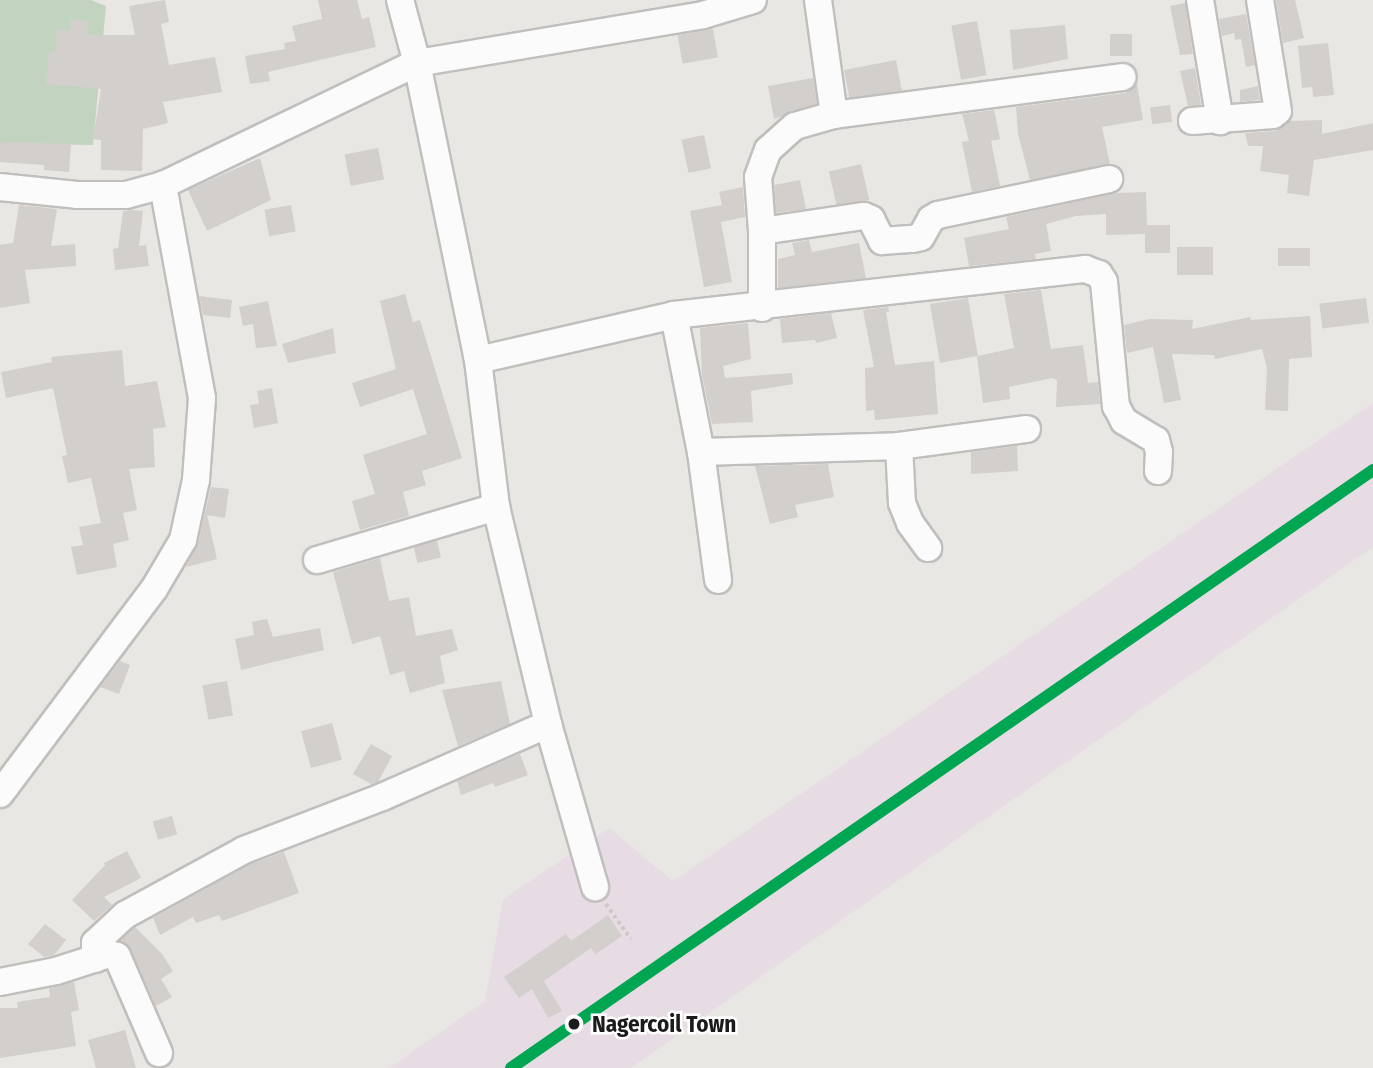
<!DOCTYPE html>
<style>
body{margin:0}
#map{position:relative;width:1373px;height:1068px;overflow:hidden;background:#e9e7e4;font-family:"Fira Sans Condensed",sans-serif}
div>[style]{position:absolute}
.industrial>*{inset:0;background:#e7dce4}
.cemetery>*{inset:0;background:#c2d4c0}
.building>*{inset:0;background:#d2cfcc;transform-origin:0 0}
.path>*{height:3.5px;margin-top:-1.75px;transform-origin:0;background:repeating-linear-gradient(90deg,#d5c5c5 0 3.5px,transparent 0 7px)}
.roads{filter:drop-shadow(2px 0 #c0bfbe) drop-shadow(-2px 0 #c0bfbe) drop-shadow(0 2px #c0bfbe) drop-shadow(0 -2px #c0bfbe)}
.minor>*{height:26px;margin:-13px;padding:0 13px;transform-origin:13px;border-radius:13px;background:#fcfbfb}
.rail-1>*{height:12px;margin:-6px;padding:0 6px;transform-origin:6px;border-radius:6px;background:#00a651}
.dots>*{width:19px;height:19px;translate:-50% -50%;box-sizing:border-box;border:4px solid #fff;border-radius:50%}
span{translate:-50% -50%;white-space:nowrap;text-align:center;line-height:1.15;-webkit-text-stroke:5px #fff;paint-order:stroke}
.stop-label{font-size:23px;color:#1b1b1b;font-weight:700}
.left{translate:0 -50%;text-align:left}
</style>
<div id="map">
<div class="industrial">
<div style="clip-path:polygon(1373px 403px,1373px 547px,631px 1068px,389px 1068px,485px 1001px,503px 899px,609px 828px,673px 881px)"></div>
</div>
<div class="cemetery">
<div style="clip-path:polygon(0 0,91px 0,106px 6px,93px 145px,0 144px)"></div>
</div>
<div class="building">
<div style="clip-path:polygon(165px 0,169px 22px,161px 24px,169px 65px,215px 57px,222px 92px,163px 102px,168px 123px,143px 129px,142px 171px,101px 170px,101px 140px,93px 139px,101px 89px,46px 84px,49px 51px,55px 52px,57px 29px,70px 31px,71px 19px,89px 21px,87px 35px,135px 35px,129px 6px)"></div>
<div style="clip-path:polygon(318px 0,357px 0,362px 19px,369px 17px,376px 47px,268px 72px,270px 81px,250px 84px,245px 56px,285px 49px,284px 43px,296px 41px,292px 26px,322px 19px)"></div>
<div style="clip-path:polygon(1276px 0,1295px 0,1304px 38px,1283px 43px)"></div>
<div style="clip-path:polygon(1185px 3px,1193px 54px,1180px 55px,1170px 6px)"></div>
<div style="clip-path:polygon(1246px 14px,1255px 65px,1246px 67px,1241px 39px,1235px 40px,1234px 33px,1222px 36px,1219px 19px)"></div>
<div style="left:977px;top:21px;width:55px;height:26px;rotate:80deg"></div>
<div style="clip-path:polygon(1065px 25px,1068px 59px,1013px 70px,1010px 30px)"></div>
<div style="left:713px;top:29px;width:29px;height:36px;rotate:80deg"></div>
<div style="left:1132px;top:34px;width:22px;height:22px;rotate:90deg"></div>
<div style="clip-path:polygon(1328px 43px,1334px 95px,1313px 97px,1312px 87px,1302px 88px,1298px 46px)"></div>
<div style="left:896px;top:60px;width:31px;height:53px;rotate:79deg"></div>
<div style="clip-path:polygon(1195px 68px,1201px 105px,1188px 106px,1180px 71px)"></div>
<div style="clip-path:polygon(813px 78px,817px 104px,774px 119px,768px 86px)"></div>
<div style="clip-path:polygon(1137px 84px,1143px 120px,1102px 127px,1110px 164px,1030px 180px,1018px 134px,1016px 107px,1125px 93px)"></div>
<div style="clip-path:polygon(1258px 86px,1260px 100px,1240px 102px,1240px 90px)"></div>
<div style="left:1170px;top:105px;width:17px;height:20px;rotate:83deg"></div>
<div style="clip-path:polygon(994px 110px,1000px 139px,991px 141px,1000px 186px,972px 192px,962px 142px,969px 141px,962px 114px)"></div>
<div style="clip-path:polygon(1322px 120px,1322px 134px,1373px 123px,1373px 150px,1314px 160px,1309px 196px,1287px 193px,1289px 175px,1260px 171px,1263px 146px,1248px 146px,1245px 133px,1275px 131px,1290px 121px)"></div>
<div style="left:704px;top:135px;width:34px;height:23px;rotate:78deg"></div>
<div style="clip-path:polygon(0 142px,71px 144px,69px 172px,44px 170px,44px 165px,0 162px)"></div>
<div style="left:378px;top:148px;width:32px;height:34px;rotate:79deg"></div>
<div style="clip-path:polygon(260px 158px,271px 200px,207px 231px,188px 190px)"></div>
<div style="left:861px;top:164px;width:37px;height:33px;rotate:77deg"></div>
<div style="clip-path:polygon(800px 180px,806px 209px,776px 213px,774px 185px)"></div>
<div style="clip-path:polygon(743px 187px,745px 217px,721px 222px,732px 282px,704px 287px,690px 211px,722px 205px,719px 192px)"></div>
<div style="clip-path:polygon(1146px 192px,1147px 225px,1170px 225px,1170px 253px,1145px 253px,1145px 234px,1106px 235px,1106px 214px,1076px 216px,1046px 224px,1051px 251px,1035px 254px,1036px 259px,969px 266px,964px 238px,1009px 229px,1006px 217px,1116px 193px)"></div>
<div style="clip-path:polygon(19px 205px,57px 209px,51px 246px,75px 244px,76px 266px,25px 270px,30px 303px,0 308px,0 245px,13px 243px)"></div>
<div style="left:291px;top:205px;width:27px;height:27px;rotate:80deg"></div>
<div style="clip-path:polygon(132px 210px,143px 211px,139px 246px,146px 245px,149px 266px,115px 270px,113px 249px,118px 248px,123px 211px)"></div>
<div style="clip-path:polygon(809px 240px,812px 252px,859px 243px,866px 278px,778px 288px,778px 259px,795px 255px,792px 243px)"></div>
<div style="left:1177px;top:247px;width:36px;height:28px"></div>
<div style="left:1310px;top:248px;width:18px;height:32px;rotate:90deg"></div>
<div style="clip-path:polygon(1041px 290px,1051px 349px,1083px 345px,1088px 383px,1098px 382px,1100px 404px,1056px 407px,1057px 380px,1052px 378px,1009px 387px,1010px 399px,983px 403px,977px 356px,940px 363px,930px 304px,968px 298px,978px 356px,1014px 348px,1004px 294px)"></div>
<div style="clip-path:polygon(405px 294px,413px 322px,420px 320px,462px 458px,422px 471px,426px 485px,403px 492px,409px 516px,360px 530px,352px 501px,375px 494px,363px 455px,427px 434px,413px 389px,360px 407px,352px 383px,396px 369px,380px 301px)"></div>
<div style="clip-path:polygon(199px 296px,232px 300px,230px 318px,203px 315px)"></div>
<div style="left:1366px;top:298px;width:25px;height:47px;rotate:83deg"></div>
<div style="clip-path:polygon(268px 301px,277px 346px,256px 348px,253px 324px,243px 326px,239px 307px)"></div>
<div style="clip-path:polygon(888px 307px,889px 312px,886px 312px,895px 365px,934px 361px,938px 414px,875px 420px,874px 410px,866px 411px,865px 368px,874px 367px,863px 310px)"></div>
<div style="clip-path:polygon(831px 313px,837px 338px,816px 343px,815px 340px,782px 343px,780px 319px)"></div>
<div style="clip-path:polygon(1310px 316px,1312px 357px,1289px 359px,1288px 411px,1265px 410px,1267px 368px,1262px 349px,1215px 359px,1214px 355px,1172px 354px,1181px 400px,1164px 403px,1153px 347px,1127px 353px,1124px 325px,1149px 319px,1193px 320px,1192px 329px,1250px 317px,1251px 320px)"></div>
<div style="clip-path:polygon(748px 323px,751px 359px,723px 366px,725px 378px,792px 373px,793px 384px,751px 391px,753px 422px,712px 424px,702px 375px,700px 328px)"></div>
<div style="clip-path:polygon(333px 328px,336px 353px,288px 363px,282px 344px)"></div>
<div style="clip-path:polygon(122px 350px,125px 386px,157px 381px,166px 427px,153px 429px,155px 467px,129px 469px,137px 510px,123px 513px,129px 540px,113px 544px,117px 567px,77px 575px,71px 547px,83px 545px,79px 527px,101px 523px,91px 478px,68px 483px,62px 456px,67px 455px,53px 388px,6px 398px,1px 372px,52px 362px,51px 357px)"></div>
<div style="clip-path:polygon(272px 388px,278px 423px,254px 428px,250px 405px,259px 404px,257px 391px)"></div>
<div style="clip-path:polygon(1017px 446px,1018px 471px,971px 474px,971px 452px)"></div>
<div style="clip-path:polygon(828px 464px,834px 497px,795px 505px,798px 517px,770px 524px,755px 466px)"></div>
<div style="clip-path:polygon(211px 487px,229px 489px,225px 518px,207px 515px,217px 559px,186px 567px,198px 544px)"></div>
<div style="left:437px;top:541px;width:17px;height:24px;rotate:77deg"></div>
<div style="clip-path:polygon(380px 558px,389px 601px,409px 597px,416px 636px,452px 629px,458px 650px,440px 656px,445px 683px,410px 693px,404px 671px,390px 675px,380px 636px,352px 644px,333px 572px)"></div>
<div style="clip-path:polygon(267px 619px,273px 637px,320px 628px,324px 650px,241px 670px,235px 639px,254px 635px,252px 622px)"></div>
<div style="clip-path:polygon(120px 661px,130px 665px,119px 694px,100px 687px)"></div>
<div style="left:227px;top:681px;width:35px;height:25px;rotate:80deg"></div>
<div style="clip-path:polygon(501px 681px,510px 724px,458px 746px,442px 690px)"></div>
<div style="left:332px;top:723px;width:38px;height:32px;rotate:75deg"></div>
<div style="clip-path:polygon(371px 744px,392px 756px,378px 782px,371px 784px,353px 774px)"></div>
<div style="clip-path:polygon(520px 754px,528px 775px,495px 787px,493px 783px,461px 795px,457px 781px)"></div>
<div style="left:172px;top:816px;width:19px;height:20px;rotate:74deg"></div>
<div style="clip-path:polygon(127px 851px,141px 878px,104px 897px,112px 905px,94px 921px,72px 900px,105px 865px,104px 863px)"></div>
<div style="clip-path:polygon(284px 852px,299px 893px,222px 921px,219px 915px,196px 923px,193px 917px,160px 935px,153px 918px,251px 864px)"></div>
<div style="clip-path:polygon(608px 915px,622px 936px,596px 954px,591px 948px,544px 981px,562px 1011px,548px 1018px,532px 989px,519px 998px,504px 977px,566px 934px,571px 941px)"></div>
<div style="clip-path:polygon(45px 924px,66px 940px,54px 955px,44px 957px,28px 944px)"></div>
<div style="clip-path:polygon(135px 927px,162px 954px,173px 971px,161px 979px,172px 997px,156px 1006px,131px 950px,121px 940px)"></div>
<div style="clip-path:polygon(74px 982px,79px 1010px,71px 1012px,76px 1046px,0 1058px,0 1008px,18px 1008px,17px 1002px,50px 997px,49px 988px)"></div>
<div style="clip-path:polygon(125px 1030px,136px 1068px,96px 1068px,88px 1040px)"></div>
</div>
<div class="path">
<div style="left:606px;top:904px;width:43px;rotate:54.5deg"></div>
</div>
<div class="roads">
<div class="minor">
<div style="left:400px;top:0;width:65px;rotate:74.9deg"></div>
<div style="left:417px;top:63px;width:303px;rotate:78.4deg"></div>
<div style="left:478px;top:360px;width:148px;rotate:83deg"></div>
<div style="left:496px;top:507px;width:223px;rotate:76.5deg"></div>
<div style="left:548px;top:724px;width:170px;rotate:73.9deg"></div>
<div style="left:818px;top:0;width:116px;rotate:82.1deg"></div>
<div style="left:1200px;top:0;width:123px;rotate:80.6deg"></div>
<div style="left:1192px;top:121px;width:81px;rotate:-4.2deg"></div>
<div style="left:1273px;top:115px;width:6px;rotate:-39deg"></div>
<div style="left:1278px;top:111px;width:112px;rotate:-99.2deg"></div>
<div style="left:0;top:187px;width:77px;rotate:5.9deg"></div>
<div style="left:77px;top:195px;width:49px"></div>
<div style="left:126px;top:195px;width:38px;rotate:-15deg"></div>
<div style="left:163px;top:185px;width:282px;rotate:-25.7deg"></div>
<div style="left:417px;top:63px;width:290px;rotate:-9.5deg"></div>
<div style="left:703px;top:15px;width:52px;rotate:-16.7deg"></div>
<div style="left:762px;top:231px;width:103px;rotate:-8.4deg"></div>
<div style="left:864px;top:216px;width:8px;rotate:23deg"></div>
<div style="left:871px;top:219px;width:25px;rotate:63deg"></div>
<div style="left:882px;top:241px;width:31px;rotate:-4deg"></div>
<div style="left:913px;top:239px;width:8px;rotate:-14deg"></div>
<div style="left:921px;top:237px;width:21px;rotate:-61deg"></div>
<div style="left:931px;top:219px;width:8px;rotate:-30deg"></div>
<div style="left:938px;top:215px;width:175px;rotate:-11.9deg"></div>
<div style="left:762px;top:308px;width:77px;rotate:-90deg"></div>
<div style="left:762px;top:231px;width:54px;rotate:-94.2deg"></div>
<div style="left:758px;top:177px;width:29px;rotate:-70deg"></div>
<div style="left:768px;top:150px;width:36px;rotate:-42deg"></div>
<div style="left:795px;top:126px;width:41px;rotate:-15.8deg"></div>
<div style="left:834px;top:115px;width:291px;rotate:-7.5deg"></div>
<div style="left:674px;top:315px;width:140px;rotate:78.9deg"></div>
<div style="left:701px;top:452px;width:129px;rotate:82.4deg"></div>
<div style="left:478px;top:360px;width:201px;rotate:-12.9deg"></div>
<div style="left:674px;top:315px;width:414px;rotate:-6.4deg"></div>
<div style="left:1085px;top:269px;width:15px;rotate:20deg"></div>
<div style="left:1099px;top:274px;width:9px;rotate:58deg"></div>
<div style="left:1104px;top:282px;width:125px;rotate:84.5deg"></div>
<div style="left:1116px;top:406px;width:17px;rotate:62deg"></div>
<div style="left:1124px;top:421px;width:37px;rotate:31deg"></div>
<div style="left:1156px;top:440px;width:12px;rotate:76deg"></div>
<div style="left:1159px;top:452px;width:19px;rotate:93deg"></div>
<div style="left:899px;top:446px;width:57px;rotate:87deg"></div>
<div style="left:902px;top:503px;width:22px;rotate:68deg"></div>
<div style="left:910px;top:523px;width:31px;rotate:54deg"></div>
<div style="left:701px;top:452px;width:198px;rotate:-1.7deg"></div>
<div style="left:899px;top:446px;width:129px;rotate:-7.6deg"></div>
<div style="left:317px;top:560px;width:187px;rotate:-16.5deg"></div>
<div style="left:0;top:794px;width:256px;rotate:-53.1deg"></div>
<div style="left:154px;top:589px;width:57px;rotate:-59.4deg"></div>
<div style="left:183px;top:540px;width:61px;rotate:-77.8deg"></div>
<div style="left:196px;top:480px;width:82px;rotate:-85.8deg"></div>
<div style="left:202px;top:398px;width:217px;rotate:-100.4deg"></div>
<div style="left:95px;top:959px;width:16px;rotate:-90deg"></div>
<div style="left:95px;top:943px;width:41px;rotate:-43deg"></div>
<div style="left:125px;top:915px;width:136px;rotate:-28.6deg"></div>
<div style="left:244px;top:850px;width:148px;rotate:-21deg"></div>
<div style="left:382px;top:797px;width:181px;rotate:-23.7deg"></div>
<div style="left:0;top:982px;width:57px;rotate:-11.1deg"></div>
<div style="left:56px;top:971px;width:56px;rotate:-17.8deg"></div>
<div style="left:109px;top:954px;width:8px;rotate:14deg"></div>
<div style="left:117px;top:956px;width:106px;rotate:66.6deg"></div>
</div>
</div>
<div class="rail-1">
<div style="left:511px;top:1068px;width:1049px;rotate:-34.75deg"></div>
</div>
<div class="dots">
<div style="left:574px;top:1024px;background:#1b1b1b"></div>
</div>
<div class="stop-label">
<span class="left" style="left:592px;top:1024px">Nagercoil Town</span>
</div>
</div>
